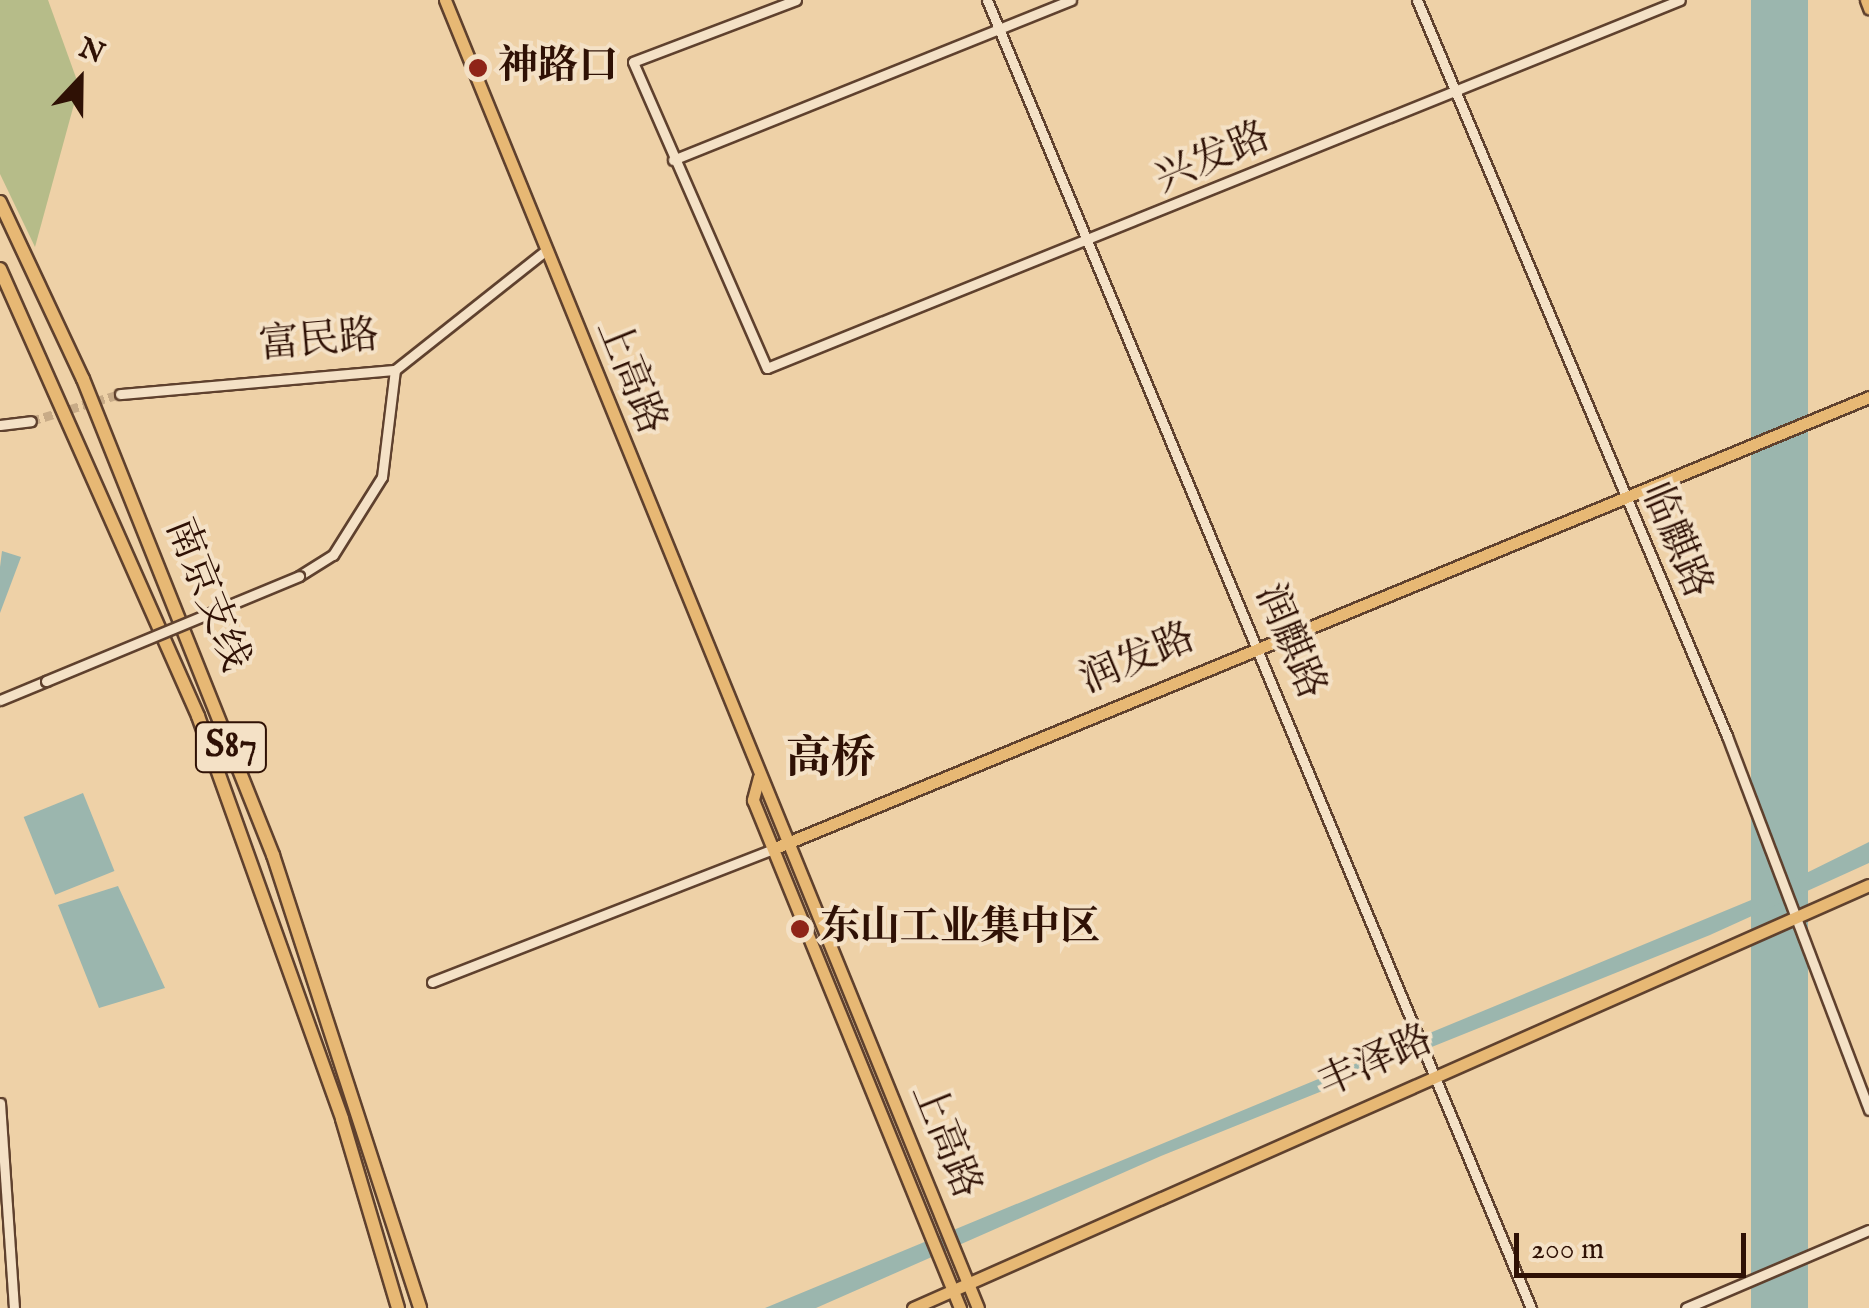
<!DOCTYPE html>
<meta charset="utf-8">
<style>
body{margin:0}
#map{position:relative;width:1869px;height:1308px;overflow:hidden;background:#eed1a7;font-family:"IM FELL English","Noto Serif SC",serif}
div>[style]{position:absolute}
.green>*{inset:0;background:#b6bc89}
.water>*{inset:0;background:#9bb6ae;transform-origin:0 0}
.minor-tunnel>*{height:9px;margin-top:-4.5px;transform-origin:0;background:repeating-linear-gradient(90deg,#c8ab87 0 9px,transparent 0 13.5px)}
.roads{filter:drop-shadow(2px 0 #5f412e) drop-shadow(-2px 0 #5f412e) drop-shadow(0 2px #5f412e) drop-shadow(0 -2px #5f412e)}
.minor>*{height:9px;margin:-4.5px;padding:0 4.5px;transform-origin:4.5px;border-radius:4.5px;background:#f4e1c6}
.major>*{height:11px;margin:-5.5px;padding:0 5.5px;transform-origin:5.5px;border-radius:5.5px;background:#e7b874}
.highway>*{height:12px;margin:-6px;padding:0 6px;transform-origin:6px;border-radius:6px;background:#e7b874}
.bridges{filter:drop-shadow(2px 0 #5f412e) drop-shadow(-2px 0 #5f412e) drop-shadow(0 2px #5f412e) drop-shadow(0 -2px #5f412e)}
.minor-bridge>*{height:9px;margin:-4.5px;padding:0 4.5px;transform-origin:4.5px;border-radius:4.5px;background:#f4e1c6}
.dots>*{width:28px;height:28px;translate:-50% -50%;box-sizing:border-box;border:5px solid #f4e1c6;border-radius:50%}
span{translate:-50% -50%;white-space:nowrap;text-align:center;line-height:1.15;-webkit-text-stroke:8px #f4e1c6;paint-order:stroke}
.shield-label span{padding:2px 8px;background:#f4e1c6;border:2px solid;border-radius:8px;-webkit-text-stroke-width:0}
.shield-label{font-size:38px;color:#2f1105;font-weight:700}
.poi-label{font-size:40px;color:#2f1105;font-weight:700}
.left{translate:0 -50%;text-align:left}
.street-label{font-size:40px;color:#2f1105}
.quarter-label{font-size:45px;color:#2f1105;font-weight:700}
.north{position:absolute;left:30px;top:30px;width:100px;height:100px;-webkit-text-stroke:8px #f4e1c6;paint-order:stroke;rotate:22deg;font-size:28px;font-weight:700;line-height:40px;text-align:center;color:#2f1105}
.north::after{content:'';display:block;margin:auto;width:35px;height:45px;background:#2f1105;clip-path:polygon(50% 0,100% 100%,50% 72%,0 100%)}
.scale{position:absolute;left:1514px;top:1233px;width:232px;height:45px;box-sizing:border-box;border:5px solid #2f1105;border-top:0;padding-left:12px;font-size:30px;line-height:35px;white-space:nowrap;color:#2f1105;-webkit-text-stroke:8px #f4e1c6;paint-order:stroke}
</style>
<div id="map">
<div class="green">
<div style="clip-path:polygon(0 0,48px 0,79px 86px,35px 247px,0 174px)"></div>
</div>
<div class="water">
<div style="left:1751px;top:0;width:57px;height:1898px"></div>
<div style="clip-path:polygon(2px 551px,21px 557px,0 613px,0 567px)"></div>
<div style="left:83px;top:793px;width:84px;height:64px;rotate:68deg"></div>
<div style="clip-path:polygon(1869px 842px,1869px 863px,1710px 935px,1161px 1156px,816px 1308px,765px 1308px,1756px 898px)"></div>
<div style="clip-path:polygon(118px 886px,165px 988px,99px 1008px,58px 905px)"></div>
</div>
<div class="minor-tunnel">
<div style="left:31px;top:421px;width:93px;rotate:-16.9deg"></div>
</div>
<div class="roads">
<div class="minor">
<div style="left:796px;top:0;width:174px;rotate:159.2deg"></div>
<div style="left:633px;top:62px;width:334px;rotate:66.4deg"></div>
<div style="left:767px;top:368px;width:984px;rotate:-21.95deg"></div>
<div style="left:987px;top:0;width:1417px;rotate:67.42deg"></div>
<div style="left:1417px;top:0;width:799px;rotate:67.16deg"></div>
<div style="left:1727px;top:736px;width:400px;rotate:69.2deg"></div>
<div style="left:673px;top:160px;width:429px;rotate:-21.9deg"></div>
<div style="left:120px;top:394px;width:276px;rotate:-5deg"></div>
<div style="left:395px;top:370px;width:191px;rotate:-38.4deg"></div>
<div style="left:0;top:425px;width:31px;rotate:-7deg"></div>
<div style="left:299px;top:576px;width:40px;rotate:-32deg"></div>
<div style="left:333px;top:555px;width:92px;rotate:-57.9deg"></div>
<div style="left:382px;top:477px;width:108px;rotate:-83.1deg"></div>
<div style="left:0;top:700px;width:50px;rotate:-22.4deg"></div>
<div style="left:432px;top:982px;width:368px;rotate:-21.3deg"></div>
<div style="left:0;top:1103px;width:205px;rotate:86.1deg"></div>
<div style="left:1686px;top:1308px;width:199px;rotate:-23.1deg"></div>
</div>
<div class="major">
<div style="left:445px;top:0;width:1412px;rotate:67.83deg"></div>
<div style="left:1866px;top:0;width:9px;rotate:69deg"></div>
<div style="left:759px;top:777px;width:24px;rotate:105deg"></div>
<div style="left:753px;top:800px;width:549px;rotate:67.83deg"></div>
<div style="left:775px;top:848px;width:1183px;rotate:-22.4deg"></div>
<div style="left:913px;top:1308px;width:1045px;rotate:-23.87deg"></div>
</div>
<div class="highway">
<div style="left:0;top:202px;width:195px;rotate:64.9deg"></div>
<div style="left:83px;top:379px;width:513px;rotate:68.24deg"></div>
<div style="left:273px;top:855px;width:476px;rotate:72deg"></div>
<div style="left:0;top:269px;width:489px;rotate:66.1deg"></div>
<div style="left:198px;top:716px;width:428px;rotate:70.3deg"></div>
<div style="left:342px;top:1119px;width:197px;rotate:73.5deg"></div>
</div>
</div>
<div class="bridges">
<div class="minor-bridge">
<div style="left:46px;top:681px;width:274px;rotate:-22.5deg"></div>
</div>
</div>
<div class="dots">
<div style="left:478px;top:68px;background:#8f2418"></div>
<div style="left:800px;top:929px;background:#8f2418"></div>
</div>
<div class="shield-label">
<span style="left:231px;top:747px">S87</span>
</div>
<div class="poi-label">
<span class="left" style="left:498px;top:68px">神路口</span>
<span class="left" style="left:820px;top:929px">东山工业集中区</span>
</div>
<div class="street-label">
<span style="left:1213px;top:159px;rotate:-23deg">兴发路</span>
<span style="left:319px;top:342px;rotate:-5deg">富民路</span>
<span style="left:630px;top:377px;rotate:68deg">上高路</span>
<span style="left:1675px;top:541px;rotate:67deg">临麒路</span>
<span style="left:206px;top:595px;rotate:68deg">南京支线</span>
<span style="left:1289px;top:642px;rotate:67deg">润麒路</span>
<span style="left:1138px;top:660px;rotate:-23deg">润发路</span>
<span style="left:1376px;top:1063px;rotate:-24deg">丰泽路</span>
<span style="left:945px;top:1141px;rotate:68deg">上高路</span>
</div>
<div class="quarter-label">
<span style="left:831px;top:760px">高桥</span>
</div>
<div class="north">N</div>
<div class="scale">200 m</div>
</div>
